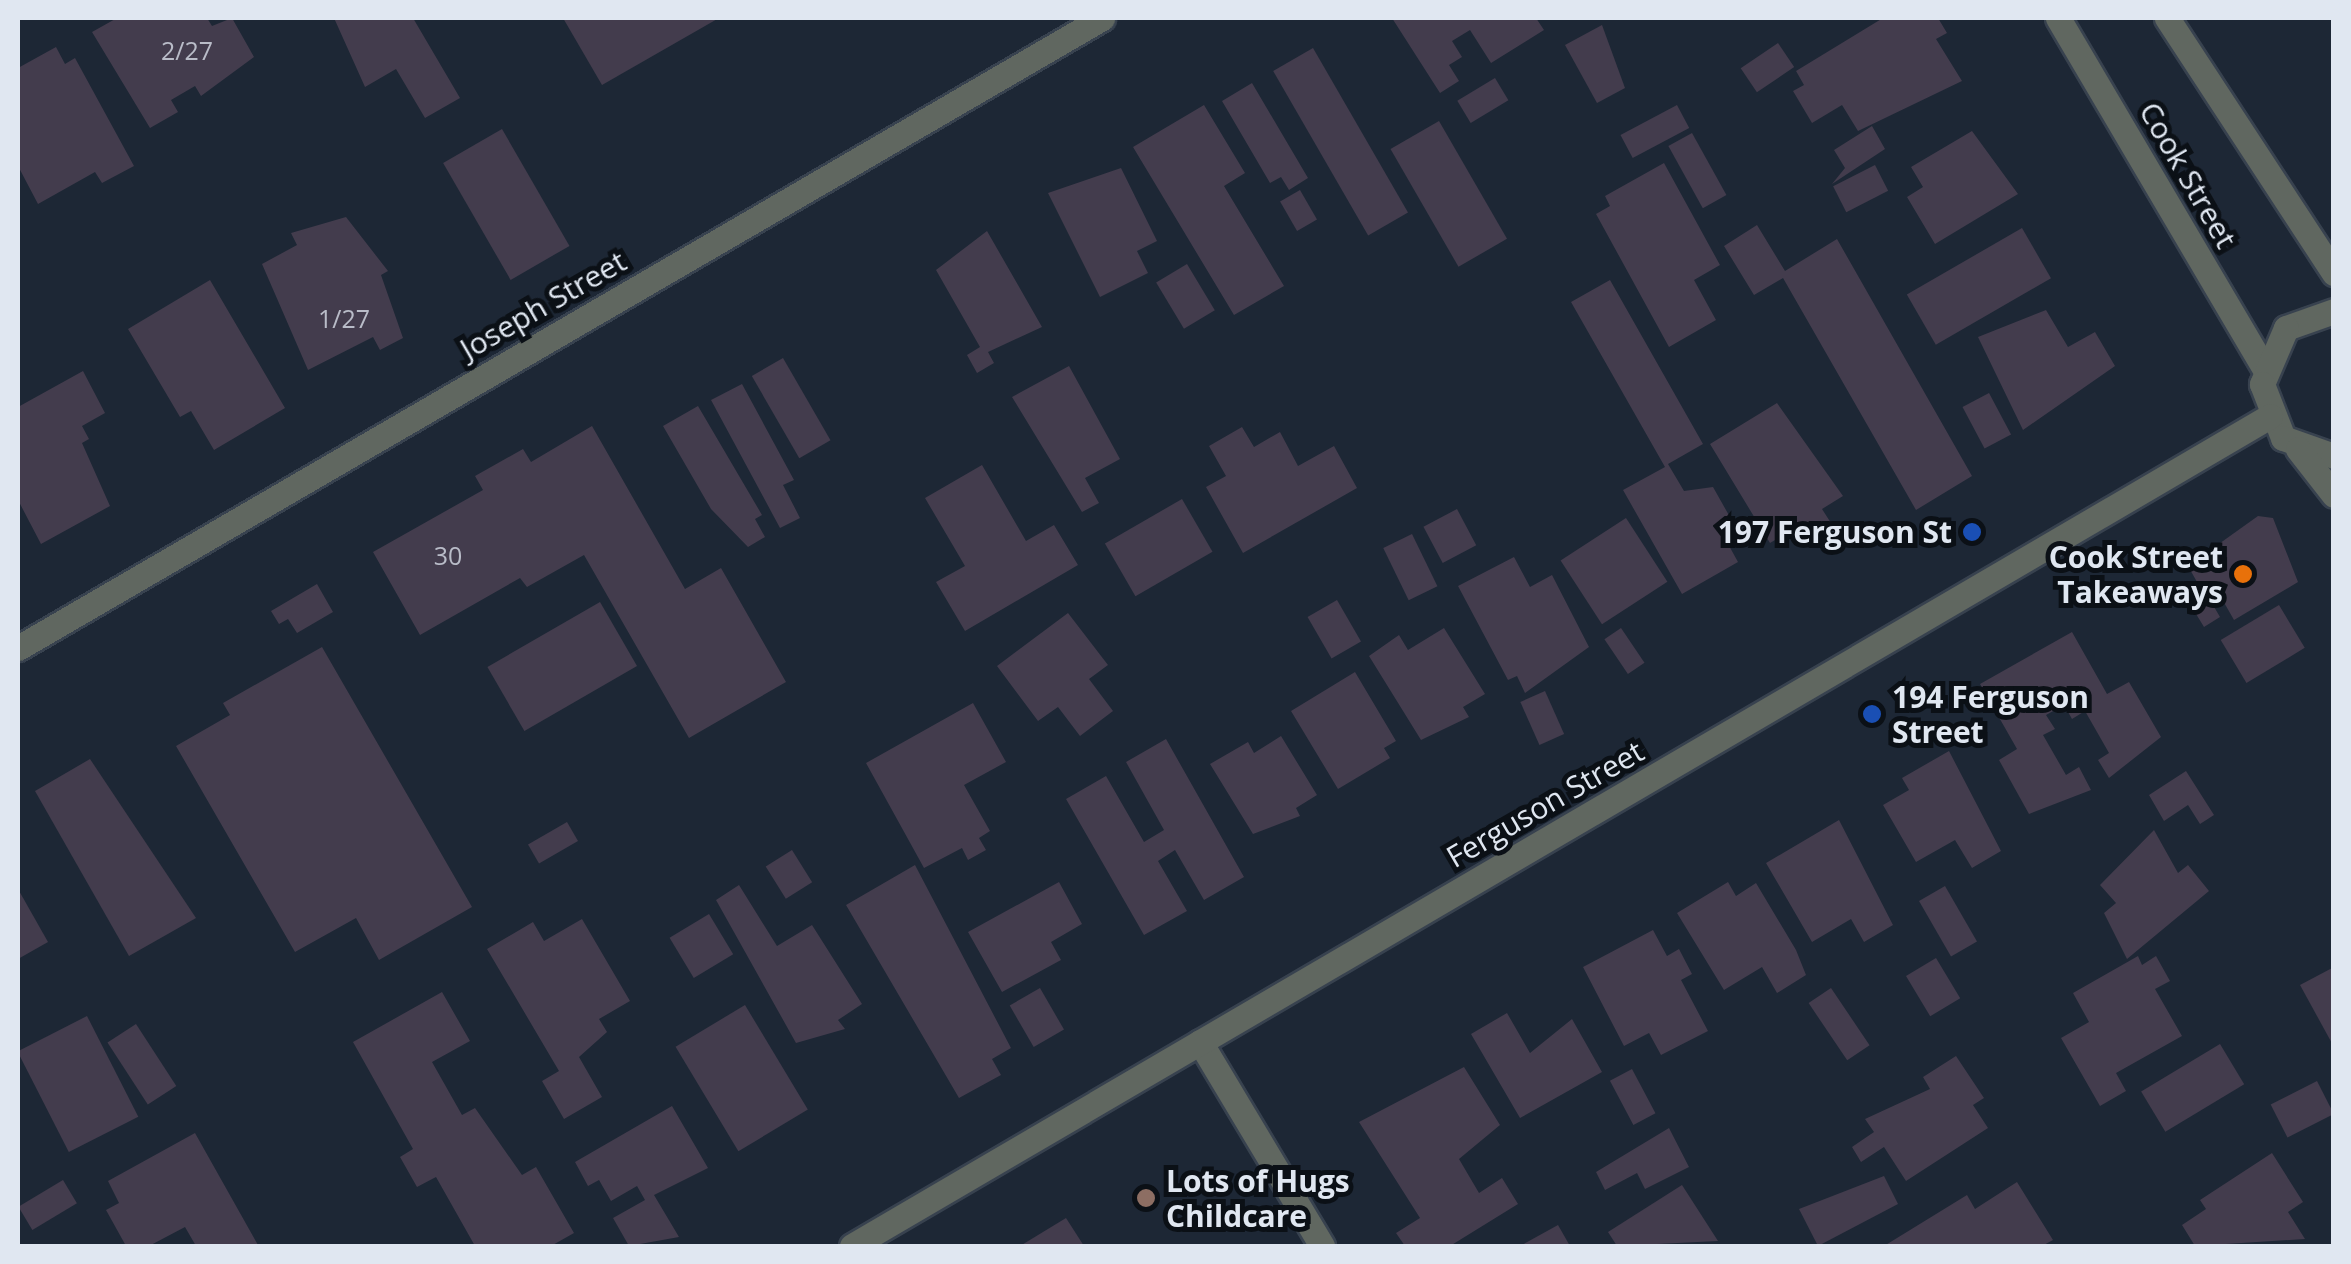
<!DOCTYPE html>
<style>
body{margin:0}
#map{position:relative;width:2351px;height:1264px;overflow:hidden;background:#1d2735;font-family:"Open Sans",sans-serif}
div>[style]{position:absolute}
.building>*{inset:0;background:#433c4d;transform-origin:0 0}
.roads{filter:drop-shadow(2px 0 #38424f) drop-shadow(-2px 0 #38424f) drop-shadow(0 2px #38424f) drop-shadow(0 -2px #38424f)}
.minor>*{height:25px;margin:-12.5px;padding:0 12.5px;transform-origin:12.5px;border-radius:12.5px;background:#606760}
.dots>*{width:28px;height:28px;translate:-50% -50%;box-sizing:border-box;border:5px solid #0b1016;border-radius:50%}
span{translate:-50% -50%;white-space:nowrap;text-align:center;line-height:1.15;-webkit-text-stroke:10px #0b1016;paint-order:stroke}
.number-label{font-size:25px;color:#b9bcc8}
.number-label span{-webkit-text-stroke-width:0}
.street-label{font-size:30px;color:#e0e7f1}
.poi-label{font-size:30px;color:#e0e7f1;font-weight:700}
.right{translate:-100% -50%;text-align:right}
.left{translate:0 -50%;text-align:left}
.frame{position:absolute;inset:0;border:20px solid #e0e7f1;pointer-events:none}
</style>
<div id="map">
<div class="building">
<div style="clip-path:polygon(117px 18px,207px 18px,212px 26px,232px 18px,254px 57px,201px 96px,195px 86px,171px 100px,178px 112px,150px 128px,92px 32px)"></div>
<div style="clip-path:polygon(334px 18px,413px 18px,460px 98px,425px 118px,396px 69px,365px 87px)"></div>
<div style="clip-path:polygon(563px 18px,719px 18px,602px 85px)"></div>
<div style="clip-path:polygon(1392px 18px,1536px 18px,1544px 30px,1491px 63px,1470px 30px,1452px 41px,1462px 57px,1449px 65px,1459px 81px,1440px 93px)"></div>
<div style="clip-path:polygon(1883px 18px,1938px 18px,1947px 33px,1936px 39px,1962px 81px,1858px 131px,1842px 105px,1812px 123px,1793px 91px,1804px 85px,1796px 71px)"></div>
<div style="clip-path:polygon(1602px 25px,1625px 88px,1597px 103px,1565px 45px)"></div>
<div style="left:1778px;top:43px;width:29px;height:45px;rotate:56deg"></div>
<div style="clip-path:polygon(56px 47px,65px 64px,75px 58px,134px 166px,102px 183px,95px 172px,38px 204px,18px 166px,18px 68px)"></div>
<div style="left:1313px;top:48px;width:190px;height:46px;rotate:60deg"></div>
<div style="left:1495px;top:78px;width:26px;height:44px;rotate:59deg"></div>
<div style="clip-path:polygon(1252px 83px,1308px 178px,1289px 190px,1281px 177px,1270px 183px,1222px 101px)"></div>
<div style="clip-path:polygon(1204px 105px,1245px 173px,1224px 186px,1284px 286px,1234px 315px,1133px 147px)"></div>
<div style="left:1677px;top:105px;width:26px;height:64px;rotate:62deg"></div>
<div style="left:1439px;top:121px;width:136px;height:56px;rotate:60deg"></div>
<div style="clip-path:polygon(1872px 126px,1885px 149px,1832px 184px,1845px 168px,1834px 150px)"></div>
<div style="left:502px;top:129px;width:135px;height:68px;rotate:60deg"></div>
<div style="clip-path:polygon(1972px 131px,2018px 194px,1935px 244px,1907px 197px,1923px 187px,1911px 167px)"></div>
<div style="left:1692px;top:133px;width:71px;height:27px;rotate:61deg"></div>
<div style="clip-path:polygon(1664px 163px,1720px 265px,1694px 280px,1716px 320px,1669px 347px,1596px 214px,1610px 206px,1605px 196px)"></div>
<div style="left:1875px;top:165px;width:29px;height:47px;rotate:63deg"></div>
<div style="clip-path:polygon(1121px 168px,1157px 241px,1137px 251px,1148px 273px,1100px 297px,1048px 193px)"></div>
<div style="left:1300px;top:190px;width:34px;height:23px;rotate:60deg"></div>
<div style="clip-path:polygon(346px 217px,388px 271px,381px 275px,403px 338px,380px 350px,373px 337px,308px 370px,262px 264px,297px 245px,291px 233px)"></div>
<div style="clip-path:polygon(1757px 225px,1785px 271px,1837px 239px,1972px 476px,1916px 510px,1783px 278px,1754px 295px,1724px 246px)"></div>
<div style="left:2022px;top:228px;width:58px;height:133px;rotate:60deg"></div>
<div style="clip-path:polygon(987px 231px,1042px 327px,988px 352px,994px 363px,977px 373px,967px 355px,980px 347px,936px 270px)"></div>
<div style="left:1187px;top:264px;width:54px;height:36px;rotate:59deg"></div>
<div style="clip-path:polygon(210px 280px,285px 408px,214px 450px,191px 411px,180px 417px,128px 329px)"></div>
<div style="clip-path:polygon(1610px 280px,1703px 444px,1668px 464px,1684px 491px,1713px 487px,1735px 526px,1722px 533px,1738px 562px,1682px 594px,1623px 490px,1665px 467px,1571px 302px)"></div>
<div style="clip-path:polygon(2046px 310px,2068px 347px,2095px 332px,2115px 366px,2023px 430px,1978px 337px)"></div>
<div style="left:783px;top:358px;width:95px;height:36px;rotate:60deg"></div>
<div style="clip-path:polygon(1069px 366px,1120px 459px,1085px 478px,1099px 503px,1082px 512px,1012px 397px)"></div>
<div style="clip-path:polygon(83px 371px,105px 413px,82px 426px,89px 439px,82px 443px,110px 506px,41px 544px,18px 500px,18px 407px)"></div>
<div style="clip-path:polygon(742px 384px,794px 480px,783px 485px,800px 518px,780px 528px,711px 400px)"></div>
<div style="left:1989px;top:393px;width:47px;height:30px;rotate:62deg"></div>
<div style="clip-path:polygon(1777px 403px,1843px 496px,1822px 509px,1831px 523px,1808px 537px,1800px 525px,1770px 543px,1710px 444px)"></div>
<div style="clip-path:polygon(698px 406px,762px 515px,755px 519px,765px 537px,748px 547px,711px 509px,663px 426px)"></div>
<div style="clip-path:polygon(592px 426px,685px 589px,721px 568px,786px 682px,689px 738px,584px 555px,527px 587px,520px 578px,420px 635px,373px 552px,483px 490px,475px 476px,523px 449px,531px 462px)"></div>
<div style="clip-path:polygon(1242px 427px,1254px 447px,1280px 432px,1298px 466px,1334px 446px,1357px 488px,1243px 553px,1206px 487px,1226px 476px,1209px 446px)"></div>
<div style="clip-path:polygon(982px 465px,1026px 541px,1054px 525px,1078px 565px,965px 631px,936px 582px,965px 566px,925px 498px)"></div>
<div style="left:1182px;top:499px;width:61px;height:89px;rotate:60deg"></div>
<div style="left:1457px;top:509px;width:41px;height:38px;rotate:62deg"></div>
<div style="clip-path:polygon(2258px 516px,2273px 518px,2298px 582px,2234px 620px,2222px 599px,2213px 605px,2220px 617px,2204px 627px,2182px 591px,2197px 582px,2188px 566px)"></div>
<div style="left:1626px;top:518px;width:76px;height:78px;rotate:57deg"></div>
<div style="left:1412px;top:534px;width:58px;height:32px;rotate:64deg"></div>
<div style="clip-path:polygon(1514px 557px,1530px 587px,1552px 575px,1589px 647px,1525px 693px,1517px 676px,1508px 680px,1458px 586px)"></div>
<div style="clip-path:polygon(317px 584px,333px 612px,297px 633px,288px 619px,279px 624px,271px 611px)"></div>
<div style="left:1337px;top:600px;width:48px;height:34px;rotate:60deg"></div>
<div style="left:600px;top:602px;width:74px;height:130px;rotate:60deg"></div>
<div style="left:2279px;top:605px;width:50px;height:68px;rotate:59deg"></div>
<div style="clip-path:polygon(1068px 613px,1108px 665px,1089px 679px,1113px 711px,1080px 736px,1058px 707px,1038px 721px,997px 666px)"></div>
<div style="clip-path:polygon(1444px 628px,1485px 694px,1463px 707px,1469px 717px,1421px 740px,1369px 656px,1399px 635px,1408px 650px)"></div>
<div style="left:1621px;top:628px;width:42px;height:20px;rotate:56deg"></div>
<div style="clip-path:polygon(2072px 632px,2107px 694px,2129px 682px,2161px 737px,2109px 778px,2098px 760px,2109px 753px,2085px 711px,2072px 719px,2064px 705px,2046px 715px,2055px 729px,2043px 735px,2066px 775px,2079px 767px,2091px 790px,2029px 814px,1999px 760px,2017px 749px,1980px 684px)"></div>
<div style="clip-path:polygon(322px 647px,472px 907px,379px 960px,356px 918px,295px 952px,176px 746px,230px 715px,223px 703px)"></div>
<div style="clip-path:polygon(1355px 672px,1396px 741px,1384px 748px,1390px 758px,1338px 789px,1291px 711px)"></div>
<div style="left:1545px;top:691px;width:47px;height:27px;rotate:66deg"></div>
<div style="clip-path:polygon(973px 703px,1006px 762px,964px 785px,990px 831px,979px 838px,986px 850px,968px 860px,962px 848px,924px 868px,866px 763px)"></div>
<div style="clip-path:polygon(1281px 736px,1317px 795px,1296px 808px,1300px 816px,1253px 834px,1210px 764px,1248px 742px,1254px 753px)"></div>
<div style="clip-path:polygon(1166px 739px,1244px 877px,1204px 900px,1175px 850px,1158px 861px,1187px 911px,1144px 935px,1066px 799px,1106px 776px,1144px 842px,1164px 830px,1126px 762px)"></div>
<div style="clip-path:polygon(1949px 751px,2001px 851px,1972px 868px,1955px 840px,1916px 862px,1883px 805px,1909px 790px,1902px 778px)"></div>
<div style="clip-path:polygon(90px 759px,196px 918px,129px 956px,35px 791px)"></div>
<div style="clip-path:polygon(2186px 771px,2214px 815px,2200px 824px,2188px 805px,2164px 821px,2149px 795px)"></div>
<div style="clip-path:polygon(1839px 820px,1893px 925px,1864px 942px,1851px 919px,1812px 942px,1766px 863px)"></div>
<div style="left:567px;top:822px;width:22px;height:45px;rotate:60deg"></div>
<div style="clip-path:polygon(2154px 830px,2178px 873px,2188px 865px,2209px 891px,2127px 959px,2104px 913px,2116px 903px,2100px 885px)"></div>
<div style="left:792px;top:850px;width:38px;height:31px;rotate:58deg"></div>
<div style="clip-path:polygon(915px 865px,1011px 1048px,992px 1059px,1001px 1075px,959px 1098px,846px 905px)"></div>
<div style="clip-path:polygon(1059px 882px,1082px 924px,1051px 942px,1061px 960px,1002px 992px,968px 932px)"></div>
<div style="clip-path:polygon(1728px 882px,1736px 896px,1756px 883px,1796px 950px,1806px 975px,1777px 993px,1762px 967px,1724px 990px,1677px 913px)"></div>
<div style="clip-path:polygon(739px 885px,777px 946px,812px 925px,862px 1004px,838px 1020px,845px 1029px,796px 1043px,716px 900px)"></div>
<div style="left:1945px;top:886px;width:64px;height:30px;rotate:60deg"></div>
<div style="clip-path:polygon(18px 889px,48px 942px,18px 959px)"></div>
<div style="left:709px;top:914px;width:47px;height:46px;rotate:59deg"></div>
<div style="clip-path:polygon(582px 919px,630px 1001px,599px 1019px,607px 1032px,579px 1057px,602px 1097px,564px 1119px,542px 1081px,559px 1071px,487px 949px,533px 922px,544px 941px)"></div>
<div style="clip-path:polygon(1653px 930px,1667px 956px,1679px 949px,1692px 974px,1681px 980px,1708px 1031px,1661px 1055px,1649px 1033px,1624px 1046px,1583px 967px)"></div>
<div style="clip-path:polygon(2138px 956px,2142px 965px,2156px 956px,2170px 981px,2155px 989px,2182px 1036px,2116px 1073px,2126px 1091px,2100px 1106px,2061px 1038px,2089px 1022px,2073px 993px)"></div>
<div style="left:1936px;top:958px;width:47px;height:35px;rotate:59deg"></div>
<div style="clip-path:polygon(2334px 967px,2334px 1047px,2300px 985px)"></div>
<div style="left:1040px;top:988px;width:48px;height:35px;rotate:60deg"></div>
<div style="left:1831px;top:988px;width:69px;height:27px;rotate:56deg"></div>
<div style="clip-path:polygon(442px 992px,470px 1041px,432px 1062px,462px 1115px,475px 1108px,522px 1175px,536px 1167px,574px 1233px,551px 1246px,475px 1246px,436px 1177px,417px 1187px,400px 1157px,413px 1149px,353px 1042px)"></div>
<div style="left:745px;top:1005px;width:122px;height:81px;rotate:59deg"></div>
<div style="clip-path:polygon(1507px 1013px,1530px 1053px,1572px 1019px,1602px 1072px,1520px 1118px,1471px 1034px)"></div>
<div style="left:87px;top:1016px;width:113px;height:78px;rotate:63deg"></div>
<div style="left:136px;top:1024px;width:74px;height:34px;rotate:57deg"></div>
<div style="left:2220px;top:1044px;width:47px;height:92px;rotate:59deg"></div>
<div style="clip-path:polygon(1956px 1056px,1984px 1098px,1973px 1105px,1988px 1128px,1906px 1181px,1884px 1147px,1861px 1162px,1852px 1147px,1874px 1132px,1865px 1119px,1930px 1089px,1923px 1077px)"></div>
<div style="clip-path:polygon(1464px 1067px,1500px 1125px,1459px 1159px,1479px 1193px,1502px 1178px,1518px 1204px,1450px 1246px,1405px 1246px,1396px 1233px,1420px 1218px,1359px 1122px)"></div>
<div style="left:1632px;top:1069px;width:50px;height:25px;rotate:62deg"></div>
<div style="left:2317px;top:1081px;width:37px;height:52px;rotate:63deg"></div>
<div style="clip-path:polygon(672px 1106px,708px 1168px,654px 1195px,679px 1237px,629px 1246px,613px 1218px,645px 1200px,637px 1186px,611px 1201px,599px 1180px,588px 1186px,575px 1162px)"></div>
<div style="clip-path:polygon(1669px 1128px,1689px 1167px,1645px 1189px,1637px 1173px,1605px 1190px,1596px 1172px)"></div>
<div style="clip-path:polygon(195px 1133px,258px 1245px,196px 1246px,185px 1227px,149px 1246px,126px 1246px,106px 1210px,119px 1203px,108px 1181px)"></div>
<div style="clip-path:polygon(2272px 1153px,2303px 1202px,2288px 1212px,2305px 1239px,2195px 1246px,2182px 1225px,2206px 1209px,2200px 1200px)"></div>
<div style="clip-path:polygon(1884px 1176px,1898px 1204px,1818px 1246px,1799px 1209px)"></div>
<div style="left:63px;top:1180px;width:27px;height:52px;rotate:59deg"></div>
<div style="clip-path:polygon(2017px 1182px,2053px 1240px,2042px 1246px,1884px 1246px,1967px 1195px,1975px 1209px)"></div>
<div style="clip-path:polygon(1682px 1185px,1718px 1241px,1617px 1246px,1608px 1232px)"></div>
<div style="clip-path:polygon(1066px 1218px,1084px 1246px,1020px 1246px)"></div>
<div style="clip-path:polygon(1558px 1225px,1570px 1246px,1520px 1246px)"></div>
</div>
<div class="roads">
<div class="minor">
<div style="left:2058px;top:18px;width:404px;rotate:59.5deg"></div>
<div style="left:2167px;top:18px;width:305px;rotate:56.8deg"></div>
<div style="left:2334px;top:311px;width:51px;rotate:160.5deg"></div>
<div style="left:2286px;top:328px;width:61px;rotate:113.2deg"></div>
<div style="left:2262px;top:384px;width:58px;rotate:68.7deg"></div>
<div style="left:2283px;top:438px;width:54px;rotate:19.4deg"></div>
<div style="left:2298px;top:449px;width:58px;rotate:52deg"></div>
<div style="left:18px;top:648px;width:1254px;rotate:-30.16deg"></div>
<div style="left:1200px;top:1042px;width:238px;rotate:59.1deg"></div>
<div style="left:852px;top:1246px;width:1643px;rotate:-30.34deg"></div>
</div>
</div>
<div class="dots">
<div style="left:1972px;top:532px;background:#1a4fb4"></div>
<div style="left:2243px;top:574px;background:#e8710a"></div>
<div style="left:1872px;top:714px;background:#1a4fb4"></div>
<div style="left:1146px;top:1198px;background:#8d6e63"></div>
</div>
<div class="number-label">
<span style="left:187px;top:50px">2/27</span>
<span style="left:344px;top:318px">1/27</span>
<span style="left:448px;top:555px">30</span>
</div>
<div class="street-label">
<span style="left:2188px;top:175px;rotate:60deg">Cook Street</span>
<span style="left:543px;top:305px;rotate:-30deg">Joseph Street</span>
<span style="left:1545px;top:804px;rotate:-30deg">Ferguson Street</span>
</div>
<div class="poi-label">
<span class="right" style="left:1952px;top:532px">197 Ferguson St</span>
<span class="right" style="left:2223px;top:574px">Cook Street<br>Takeaways</span>
<span class="left" style="left:1892px;top:714px">194 Ferguson<br>Street</span>
<span class="left" style="left:1166px;top:1198px">Lots of Hugs<br>Childcare</span>
</div>
<div class="frame"></div>
</div>
